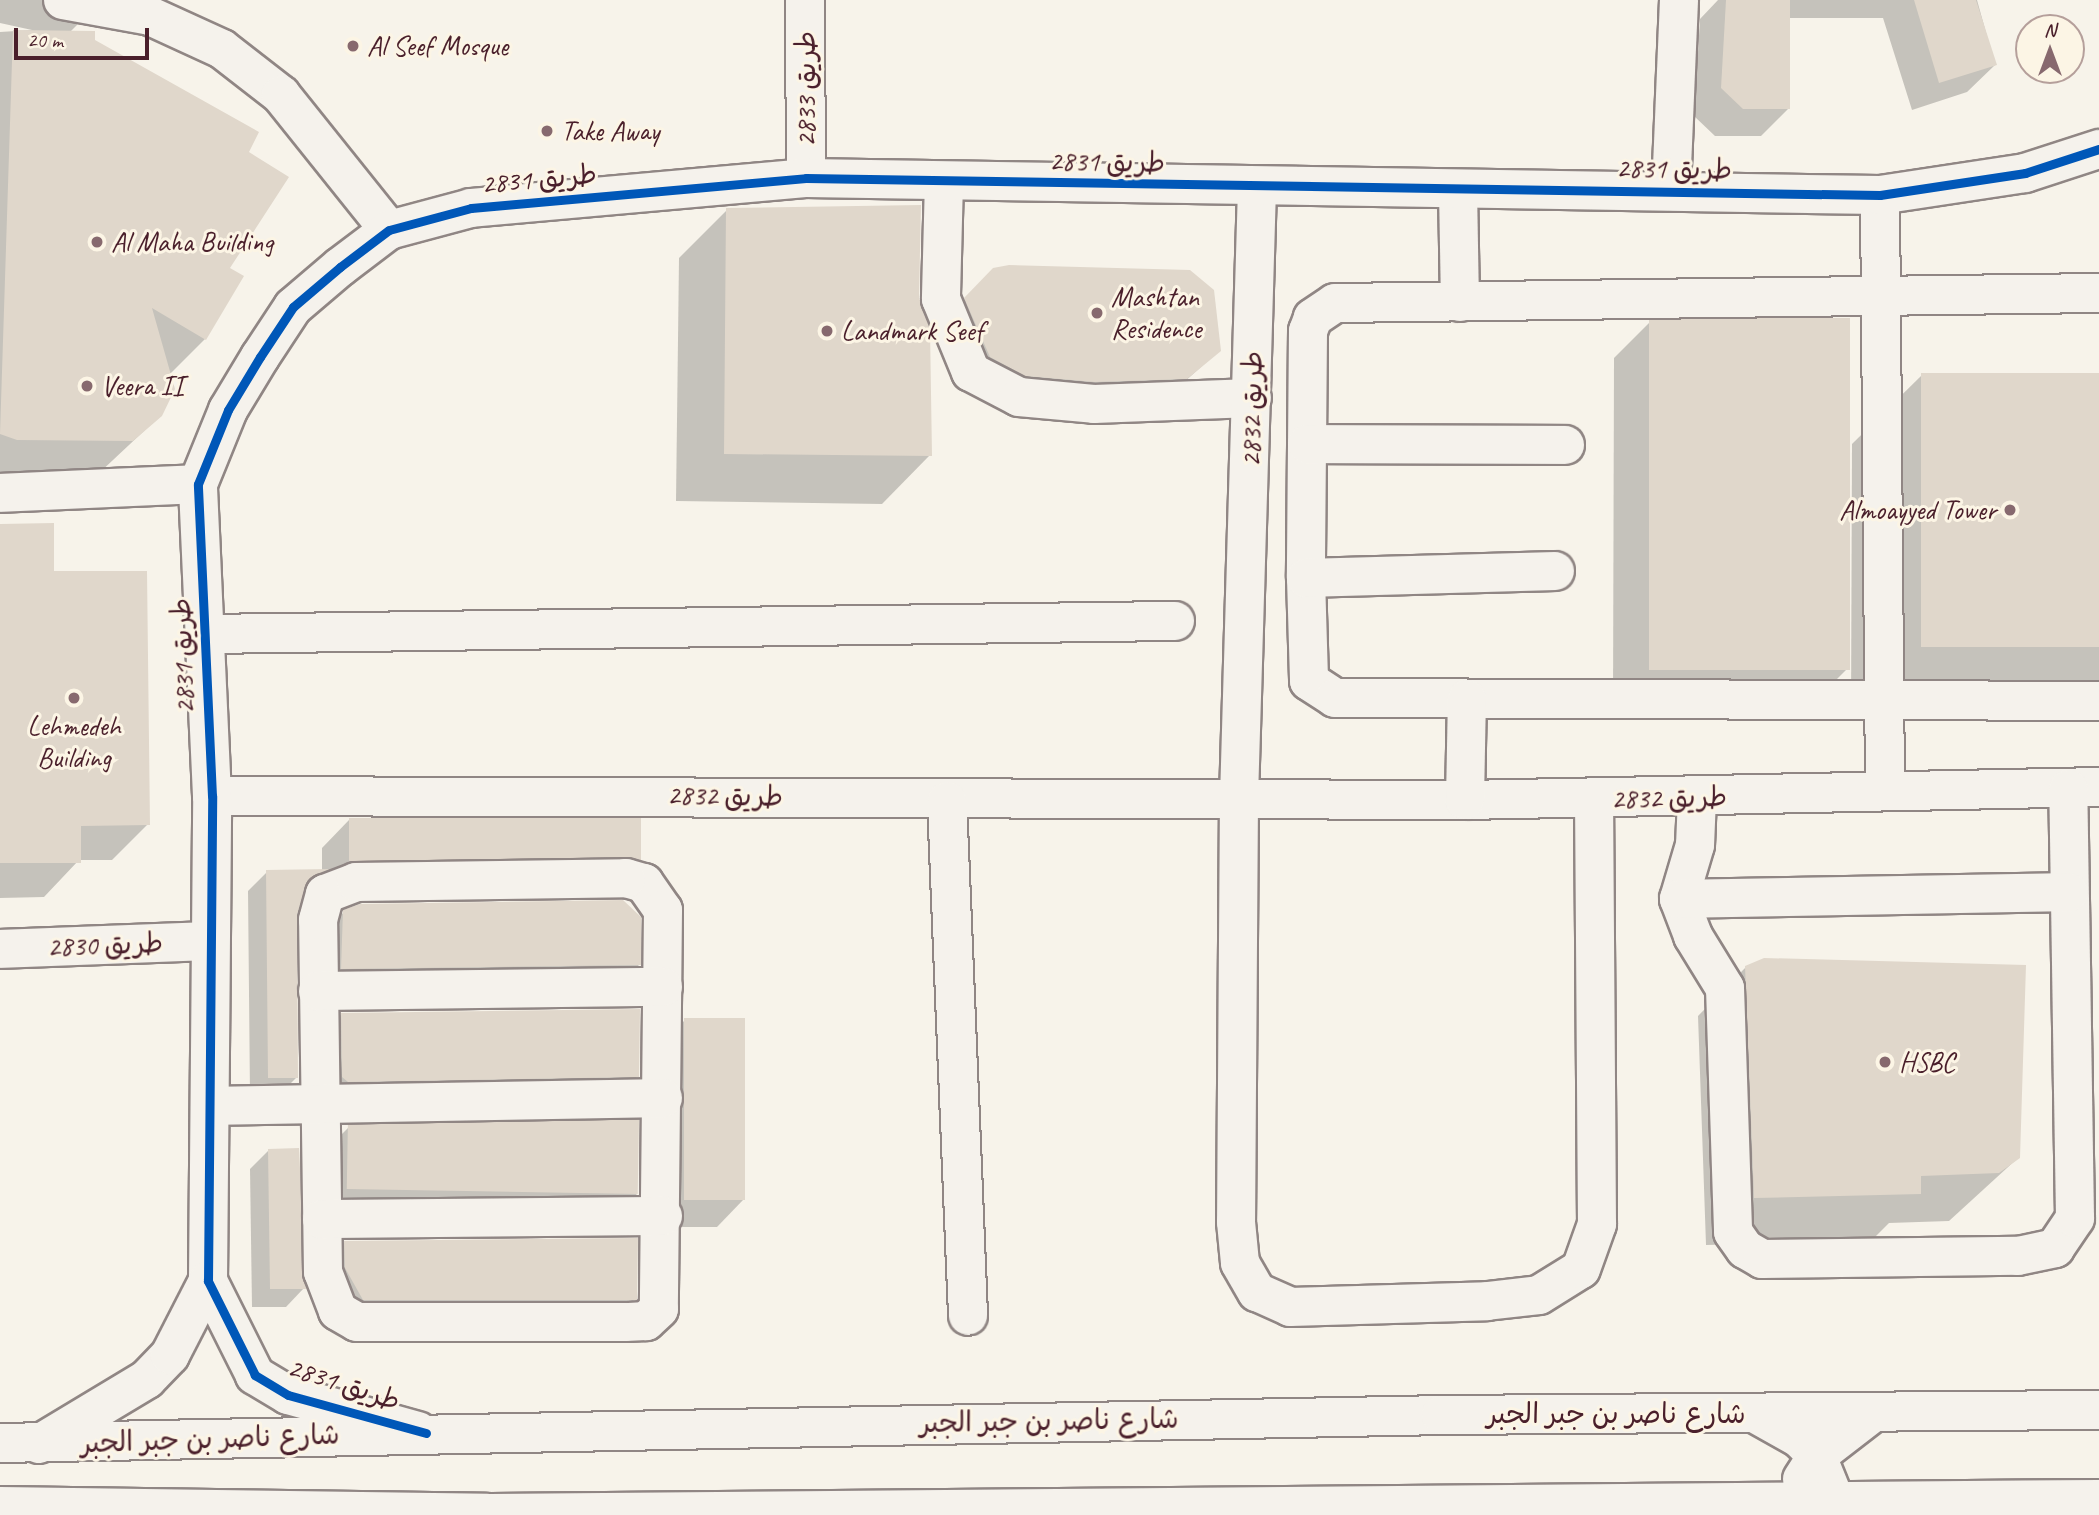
<!DOCTYPE html>
<meta charset="utf-8">
<style>
body{margin:0}
#map{position:relative;width:2099px;height:1515px;overflow:hidden;background:#f7f3ea;font-family:Caveat,"Playpen Sans Arabic",sans-serif}
div>[style]{position:absolute}
.shadow>*{inset:0;background:#0003}
.building>*{inset:0;background:#e0d7cb;transform-origin:0 0}
.roads{filter:drop-shadow(2px 0 #908684) drop-shadow(-2px 0 #908684) drop-shadow(0 2px #908684) drop-shadow(0 -2px #908684)}
.minor>*{height:38px;margin:-19px;padding:0 19px;transform-origin:19px;border-radius:19px;background:#f5f2ec}
.major>*{height:38px;margin:-19px;padding:0 19px;transform-origin:19px;border-radius:19px;background:#f5f2ec}
.cycleway>*{height:9px;margin:-4.5px;padding:0 4.5px;transform-origin:4.5px;border-radius:4.5px;background:#0057b8}
.dots>*{width:19px;height:19px;translate:-50% -50%;box-sizing:border-box;border:4px solid #fcf5e5;border-radius:50%}
span{translate:-50% -50%;white-space:nowrap;text-align:center;line-height:1.15;-webkit-text-stroke:6px #fcf5e5;paint-order:stroke}
.poi-label{font-size:28px;color:#4a1f2b}
.left{translate:0 -50%;text-align:left}
.right{translate:-100% -50%;text-align:right}
.street-label{font-size:28px;color:#4a1f2b}
.north{position:absolute;left:2015px;top:14px;width:70px;height:70px;box-sizing:border-box;background:#fcf5e5;border:2px solid #b59f9b;border-radius:50%;rotate:0deg;font-size:19px;font-weight:700;line-height:28px;text-align:center;color:#4a1f2b}
.north::after{content:'';display:block;margin:auto;width:24px;height:32px;background:#87696e;clip-path:polygon(50% 0,100% 100%,50% 72%,0 100%)}
.scale{position:absolute;left:14px;top:28px;width:135px;height:32px;box-sizing:border-box;border:4px solid #4a1f2b;border-top:0;padding-left:9px;font-size:21px;line-height:24px;white-space:nowrap;color:#4a1f2b;-webkit-text-stroke:5px #fcf5e5;paint-order:stroke}
</style>
<div id="map">
<div class="shadow">
<div style="clip-path:polygon(0 0,102px 0,70px 32px,93px 41px,247px 153px,228px 269px,205px 339px,169px 375px,161px 415px,81px 490px,0 489px,0 32px,32px 30px,0 23px)"></div>
<div style="clip-path:polygon(1718px 0,1977px 0,1995px 65px,1967px 92px,1912px 110px,1883px 18px,1788px 18px,1788px 109px,1761px 136px,1715px 136px,1694px 116px,1700px 19px)"></div>
<div style="clip-path:polygon(727px 210px,917px 299px,930px 455px,882px 504px,676px 501px,679px 258px)"></div>
<div style="clip-path:polygon(966px 298px,1219px 351px,1157px 406px,1066px 409px,938px 327px)"></div>
<div style="clip-path:polygon(1649px 323px,1847px 669px,1811px 705px,1613px 704px,1614px 358px)"></div>
<div style="clip-path:polygon(1922px 375px,2099px 376px,2099px 717px,1851px 716px,1852px 444px)"></div>
<div style="clip-path:polygon(0 526px,53px 573px,148px 824px,112px 860px,79px 860px,44px 897px,0 898px)"></div>
<div style="clip-path:polygon(349px 820px,639px 859px,612px 886px,322px 888px,322px 874px,303px 890px,295px 914px,297px 1077px,278px 1096px,250px 1096px,248px 891px,267px 872px,322px 871px,322px 848px)"></div>
<div style="clip-path:polygon(344px 912px,639px 965px,611px 992px,314px 996px,316px 940px)"></div>
<div style="clip-path:polygon(1746px 967px,2019px 1157px,1949px 1221px,1889px 1223px,1871px 1241px,1706px 1245px,1698px 1016px)"></div>
<div style="clip-path:polygon(342px 1014px,638px 1076px,610px 1103px,320px 1109px,314px 1042px)"></div>
<div style="clip-path:polygon(685px 1020px,744px 1199px,717px 1227px,655px 1227px,657px 1048px)"></div>
<div style="clip-path:polygon(349px 1127px,637px 1194px,627px 1203px,335px 1205px,340px 1136px)"></div>
<div style="clip-path:polygon(269px 1150px,304px 1288px,286px 1307px,252px 1307px,250px 1169px)"></div>
<div style="clip-path:polygon(345px 1242px,635px 1299px,608px 1326px,335px 1327px,318px 1270px)"></div>
</div>
<div class="building">
<div style="clip-path:polygon(1726px 0,1790px 0,1790px 109px,1743px 109px,1721px 88px)"></div>
<div style="clip-path:polygon(1914px 0,1976px 0,1997px 65px,1939px 83px)"></div>
<div style="clip-path:polygon(13px 30px,95px 31px,95px 40px,259px 132px,249px 152px,289px 177px,230px 268px,244px 276px,206px 340px,152px 308px,175px 389px,162px 416px,133px 441px,17px 440px,0 434px)"></div>
<div style="clip-path:polygon(921px 205px,919px 298px,930px 329px,932px 456px,724px 454px,726px 208px)"></div>
<div style="clip-path:polygon(1009px 265px,1190px 270px,1214px 290px,1221px 351px,1187px 379px,1095px 382px,1025px 376px,990px 357px,964px 298px,993px 268px)"></div>
<div style="left:1850px;top:318px;width:352px;height:201px;rotate:90deg"></div>
<div style="left:1921px;top:373px;width:178px;height:274px"></div>
<div style="clip-path:polygon(54px 523px,54px 571px,147px 571px,150px 825px,81px 826px,81px 863px,0 863px,0 524px)"></div>
<div style="left:349px;top:818px;width:292px;height:43px"></div>
<div style="clip-path:polygon(330px 869px,308px 880px,297px 915px,298px 1078px,268px 1078px,266px 870px)"></div>
<div style="clip-path:polygon(623px 900px,641px 917px,641px 965px,341px 969px,343px 910px,360px 904px)"></div>
<div style="clip-path:polygon(1764px 958px,2026px 965px,2020px 1158px,1999px 1173px,1921px 1176px,1921px 1194px,1754px 1198px,1745px 966px)"></div>
<div style="clip-path:polygon(640px 1009px,639px 1077px,348px 1082px,342px 1077px,341px 1013px)"></div>
<div style="left:684px;top:1018px;width:61px;height:182px"></div>
<div style="left:639px;top:1120px;width:74px;height:291px;rotate:91deg"></div>
<div style="clip-path:polygon(299px 1148px,306px 1289px,270px 1289px,268px 1149px)"></div>
<div style="clip-path:polygon(638px 1238px,637px 1300px,363px 1300px,345px 1268px,344px 1241px)"></div>
</div>
<div class="roads">
<div class="minor">
<div style="left:63px;top:0;width:88px;rotate:10.4deg"></div>
<div style="left:150px;top:16px;width:79px;rotate:24.6deg"></div>
<div style="left:222px;top:49px;width:75px;rotate:37.9deg"></div>
<div style="left:281px;top:95px;width:173px;rotate:51.3deg"></div>
<div style="left:805px;top:0;width:178px;rotate:89.7deg"></div>
<div style="left:944px;top:181px;width:118px;rotate:91.5deg"></div>
<div style="left:941px;top:299px;width:79px;rotate:67.7deg"></div>
<div style="left:971px;top:372px;width:54px;rotate:27.5deg"></div>
<div style="left:1019px;top:397px;width:75px;rotate:5.3deg"></div>
<div style="left:1094px;top:404px;width:158px;rotate:-2.2deg"></div>
<div style="left:1257px;top:188px;width:610px;rotate:91.69deg"></div>
<div style="left:1239px;top:798px;width:424px;rotate:90.4deg"></div>
<div style="left:1236px;top:1222px;width:41px;rotate:84.4deg"></div>
<div style="left:1240px;top:1263px;width:34px;rotate:60deg"></div>
<div style="left:1257px;top:1292px;width:36px;rotate:24deg"></div>
<div style="left:1290px;top:1307px;width:197px;rotate:-1.7deg"></div>
<div style="left:1487px;top:1301px;width:52px;rotate:-6.6deg"></div>
<div style="left:1539px;top:1295px;width:49px;rotate:-31.8deg"></div>
<div style="left:1581px;top:1269px;width:48px;rotate:-70.4deg"></div>
<div style="left:1597px;top:1224px;width:425px;rotate:-90.4deg"></div>
<div style="left:1458px;top:189px;width:113px;rotate:89deg"></div>
<div style="left:1671px;top:191px;width:191px;rotate:-87.6deg"></div>
<div style="left:1880px;top:195px;width:596px;rotate:89.52deg"></div>
<div style="left:2099px;top:293px;width:764px;rotate:179.25deg"></div>
<div style="left:1335px;top:303px;width:27px;rotate:146deg"></div>
<div style="left:1313px;top:318px;width:14px;rotate:111deg"></div>
<div style="left:1308px;top:331px;width:247px;rotate:90.5deg"></div>
<div style="left:1306px;top:578px;width:103px;rotate:88.3deg"></div>
<div style="left:1309px;top:681px;width:31px;rotate:33deg"></div>
<div style="left:1335px;top:698px;width:764px;rotate:0.22deg"></div>
<div style="left:1307px;top:444px;width:258px;rotate:0.2deg"></div>
<div style="left:0;top:493px;width:198px;rotate:-2.6deg"></div>
<div style="left:1306px;top:578px;width:249px;rotate:-1.6deg"></div>
<div style="left:205px;top:634px;width:970px;rotate:-0.77deg"></div>
<div style="left:212px;top:796px;width:1253px;rotate:0.18deg"></div>
<div style="left:1465px;top:800px;width:634px;rotate:-1.17deg"></div>
<div style="left:1697px;top:798px;width:47px;rotate:92.4deg"></div>
<div style="left:1695px;top:845px;width:56px;rotate:106.5deg"></div>
<div style="left:1679px;top:899px;width:40px;rotate:69deg"></div>
<div style="left:1693px;top:936px;width:61px;rotate:58.4deg"></div>
<div style="left:1725px;top:988px;width:244px;rotate:88.1deg"></div>
<div style="left:1733px;top:1232px;width:21px;rotate:55deg"></div>
<div style="left:1745px;top:1249px;width:20px;rotate:30deg"></div>
<div style="left:1762px;top:1259px;width:256px;rotate:-0.7deg"></div>
<div style="left:2018px;top:1256px;width:38px;rotate:-12deg"></div>
<div style="left:2055px;top:1248px;width:36px;rotate:-56deg"></div>
<div style="left:2075px;top:1218px;width:429px;rotate:-90.9deg"></div>
<div style="left:1465px;top:800px;width:101px;rotate:-88.9deg"></div>
<div style="left:947px;top:801px;width:515px;rotate:87.66deg"></div>
<div style="left:626px;top:878px;width:19px;rotate:16deg"></div>
<div style="left:644px;top:883px;width:33px;rotate:55deg"></div>
<div style="left:663px;top:910px;width:399px;rotate:90.6deg"></div>
<div style="left:659px;top:1309px;width:18px;rotate:137deg"></div>
<div style="left:646px;top:1321px;width:21px;rotate:177deg"></div>
<div style="left:625px;top:1322px;width:268px;rotate:180deg"></div>
<div style="left:357px;top:1322px;width:22px;rotate:-150deg"></div>
<div style="left:338px;top:1311px;width:42px;rotate:-111deg"></div>
<div style="left:323px;top:1272px;width:352px;rotate:-90.8deg"></div>
<div style="left:318px;top:920px;width:27px;rotate:-75deg"></div>
<div style="left:325px;top:894px;width:33px;rotate:-21deg"></div>
<div style="left:356px;top:882px;width:270px;rotate:-0.8deg"></div>
<div style="left:1679px;top:899px;width:390px;rotate:-1deg"></div>
<div style="left:0;top:949px;width:210px;rotate:-2.2deg"></div>
<div style="left:318px;top:991px;width:345px;rotate:-0.7deg"></div>
<div style="left:211px;top:1106px;width:452px;rotate:-1deg"></div>
<div style="left:322px;top:1219px;width:341px;rotate:-0.5deg"></div>
<div style="left:1754px;top:1413px;width:51px;rotate:29.1deg"></div>
<div style="left:1799px;top:1438px;width:25px;rotate:45deg"></div>
<div style="left:1817px;top:1456px;width:64px;rotate:67.9deg"></div>
<div style="left:418px;top:1431px;width:135px;rotate:-164.5deg"></div>
<div style="left:288px;top:1395px;width:39px;rotate:-149deg"></div>
<div style="left:255px;top:1375px;width:105px;rotate:-116.6deg"></div>
<div style="left:208px;top:1281px;width:485px;rotate:-89.5deg"></div>
<div style="left:212px;top:796px;width:312px;rotate:-92.6deg"></div>
<div style="left:198px;top:484px;width:80px;rotate:-67.9deg"></div>
<div style="left:228px;top:410px;width:62px;rotate:-58.9deg"></div>
<div style="left:260px;top:357px;width:60px;rotate:-56.6deg"></div>
<div style="left:293px;top:307px;width:62px;rotate:-40.4deg"></div>
<div style="left:340px;top:267px;width:61px;rotate:-37.1deg"></div>
<div style="left:389px;top:230px;width:85px;rotate:-15deg"></div>
<div style="left:471px;top:208px;width:336px;rotate:-5.1deg"></div>
<div style="left:806px;top:178px;width:1074px;rotate:0.91deg"></div>
<div style="left:1880px;top:195px;width:147px;rotate:-8.6deg"></div>
<div style="left:2025px;top:173px;width:78px;rotate:-18deg"></div>
<div style="left:39px;top:1444px;width:126px;rotate:-31deg"></div>
<div style="left:147px;top:1379px;width:33px;rotate:-46deg"></div>
<div style="left:170px;top:1355px;width:83px;rotate:-62.8deg"></div>
<div style="left:1802px;top:1479px;width:27px;rotate:-57deg"></div>
<div style="left:1817px;top:1456px;width:72px;rotate:-37.7deg"></div>
</div>
<div class="major">
<div style="left:0;top:1443px;width:1441px;rotate:-1.11deg"></div>
<div style="left:1441px;top:1415px;width:658px;rotate:-0.44deg"></div>
<div style="left:0;top:1506px;width:487px;rotate:0.8deg"></div>
<div style="left:487px;top:1513px;width:1612px;rotate:-0.5deg"></div>
</div>
</div>
<div class="cycleway">
<div style="left:426px;top:1433px;width:143px;rotate:-164.6deg"></div>
<div style="left:288px;top:1395px;width:39px;rotate:-149deg"></div>
<div style="left:255px;top:1375px;width:105px;rotate:-116.6deg"></div>
<div style="left:208px;top:1281px;width:485px;rotate:-89.5deg"></div>
<div style="left:212px;top:796px;width:312px;rotate:-92.6deg"></div>
<div style="left:198px;top:484px;width:80px;rotate:-67.9deg"></div>
<div style="left:228px;top:410px;width:62px;rotate:-58.9deg"></div>
<div style="left:260px;top:357px;width:60px;rotate:-56.6deg"></div>
<div style="left:293px;top:307px;width:62px;rotate:-40.4deg"></div>
<div style="left:340px;top:267px;width:61px;rotate:-37.1deg"></div>
<div style="left:389px;top:230px;width:85px;rotate:-15deg"></div>
<div style="left:471px;top:208px;width:336px;rotate:-5.1deg"></div>
<div style="left:806px;top:178px;width:1074px;rotate:0.91deg"></div>
<div style="left:1880px;top:195px;width:147px;rotate:-8.6deg"></div>
<div style="left:2025px;top:173px;width:78px;rotate:-18deg"></div>
</div>
<div class="dots">
<div style="left:353px;top:46px;background:#87696e"></div>
<div style="left:547px;top:131px;background:#87696e"></div>
<div style="left:97px;top:242px;background:#87696e"></div>
<div style="left:1097px;top:313px;background:#87696e"></div>
<div style="left:827px;top:331px;background:#87696e"></div>
<div style="left:87px;top:386px;background:#87696e"></div>
<div style="left:2010px;top:510px;background:#87696e"></div>
<div style="left:74px;top:698px;background:#87696e"></div>
<div style="left:1885px;top:1062px;background:#87696e"></div>
</div>
<div class="poi-label">
<span class="left" style="left:367px;top:46px">Al Seef Mosque</span>
<span class="left" style="left:561px;top:131px">Take Away</span>
<span class="left" style="left:111px;top:242px">Al Maha Building</span>
<span class="left" style="left:1111px;top:313px">Mashtan<br>Residence</span>
<span class="left" style="left:841px;top:331px">Landmark Seef</span>
<span class="left" style="left:101px;top:386px">Veera II</span>
<span class="right" style="left:1996px;top:510px">Almoayyed Tower</span>
<span style="left:74px;top:742px">Lehmedeh<br>Building</span>
<span class="left" style="left:1899px;top:1062px">HSBC</span>
</div>
<div class="street-label">
<span style="left:806px;top:89px;rotate:-90deg">طريق 2833</span>
<span style="left:1107px;top:162px;rotate:1deg">طريق 2831</span>
<span style="left:1674px;top:169px;rotate:1deg">طريق 2831</span>
<span style="left:539px;top:179px;rotate:-5deg">طريق 2831</span>
<span style="left:1252px;top:409px;rotate:-89deg">طريق 2832</span>
<span style="left:183px;top:656px;rotate:-92deg">طريق 2831</span>
<span style="left:725px;top:796px;rotate:1deg">طريق 2832</span>
<span style="left:1669px;top:798px;rotate:-1deg">طريق 2832</span>
<span style="left:105px;top:945px;rotate:-2deg">طريق 2830</span>
<span style="left:344px;top:1384px;rotate:18deg">طريق 2831</span>
<span style="left:1616px;top:1414px">شارع ناصر بن جبر الجبر</span>
<span style="left:1049px;top:1421px;rotate:-1deg">شارع ناصر بن جبر الجبر</span>
<span style="left:210px;top:1439px;rotate:-2deg">شارع ناصر بن جبر الجبر</span>
</div>
<div class="north">N</div>
<div class="scale">20 m</div>
</div>
